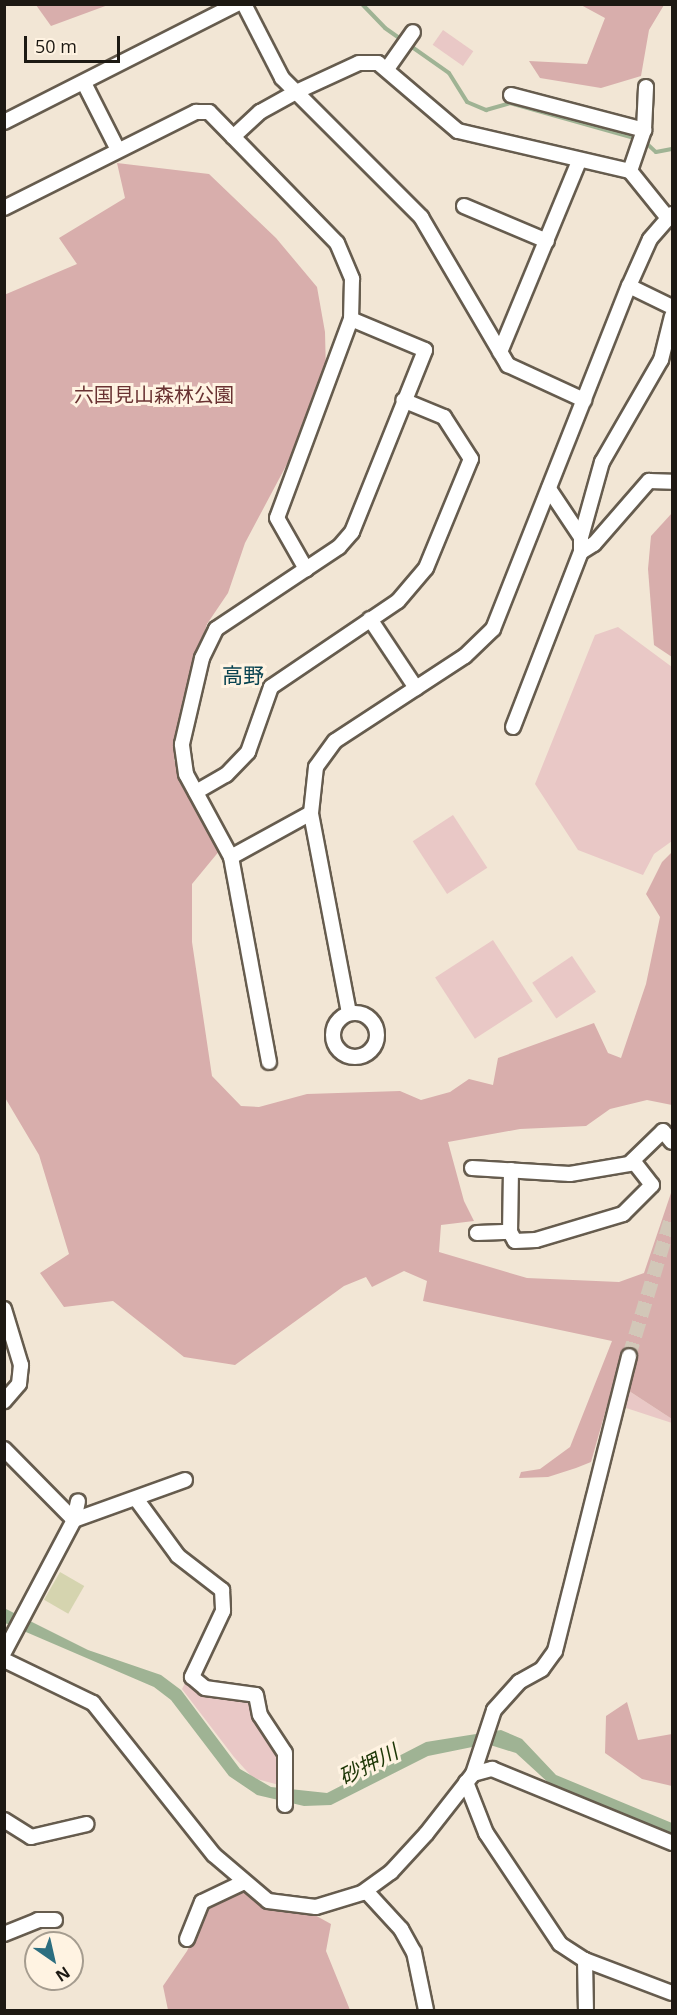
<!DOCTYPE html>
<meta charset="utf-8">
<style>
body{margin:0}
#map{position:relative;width:677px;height:2015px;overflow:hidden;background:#f2e6d5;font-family:"Open Sans","Noto Sans JP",sans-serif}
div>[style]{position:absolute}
.green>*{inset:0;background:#e9c8c6;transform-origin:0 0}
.forest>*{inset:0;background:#d8aeac}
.water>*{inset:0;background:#9fb394}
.stream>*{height:4px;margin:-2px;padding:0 2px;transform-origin:2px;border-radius:2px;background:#9fb394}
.building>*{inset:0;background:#d5d4af;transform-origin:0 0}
.minor-tunnel>*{height:14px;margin-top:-7px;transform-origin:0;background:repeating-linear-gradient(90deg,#d2c7b8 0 14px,transparent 0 21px)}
.roads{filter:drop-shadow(2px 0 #665c4e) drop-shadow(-2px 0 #665c4e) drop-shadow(0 2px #665c4e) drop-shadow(0 -2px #665c4e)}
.minor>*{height:14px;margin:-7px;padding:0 7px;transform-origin:7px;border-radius:7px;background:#fff}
.minor>.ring{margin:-7px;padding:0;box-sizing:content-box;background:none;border:14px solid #fff;border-radius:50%}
span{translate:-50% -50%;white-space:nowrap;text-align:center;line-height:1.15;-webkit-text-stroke:6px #fff3e2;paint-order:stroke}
.park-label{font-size:20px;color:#693232}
.neighbourhood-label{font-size:21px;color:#084351}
.water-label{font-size:21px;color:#1d3706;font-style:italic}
.frame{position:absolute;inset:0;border:6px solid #1d1913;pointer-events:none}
.north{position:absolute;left:24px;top:1931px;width:60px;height:60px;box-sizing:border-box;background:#fff3e2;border:2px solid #a59c8f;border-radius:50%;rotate:146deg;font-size:16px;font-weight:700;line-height:24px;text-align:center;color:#1d1913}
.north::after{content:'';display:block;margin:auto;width:21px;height:27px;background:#2c6e80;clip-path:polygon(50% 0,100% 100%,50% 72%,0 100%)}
.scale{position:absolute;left:24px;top:36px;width:96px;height:27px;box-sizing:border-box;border:3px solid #1d1913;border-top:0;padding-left:8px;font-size:18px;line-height:21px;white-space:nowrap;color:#1d1913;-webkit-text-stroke:4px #fff3e2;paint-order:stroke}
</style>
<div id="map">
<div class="green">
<div style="left:443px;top:30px;width:37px;height:18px;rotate:35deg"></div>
<div style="clip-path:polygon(618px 627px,672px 667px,672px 841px,654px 854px,643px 875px,578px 850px,535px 784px,595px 635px)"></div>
<div style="left:453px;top:815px;width:63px;height:48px;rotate:57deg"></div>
<div style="left:493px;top:940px;width:73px;height:69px;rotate:57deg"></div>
<div style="left:572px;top:956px;width:43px;height:48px;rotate:56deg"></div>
<div style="clip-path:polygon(626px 1389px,672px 1419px,672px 1423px,620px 1406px)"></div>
<div style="clip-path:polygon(187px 1679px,250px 1701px,256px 1718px,281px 1754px,279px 1785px,253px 1778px,234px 1757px,182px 1689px)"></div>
</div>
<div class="forest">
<div style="clip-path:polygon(36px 5px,108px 5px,51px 26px)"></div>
<div style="clip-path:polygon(581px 5px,664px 5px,649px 30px,641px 76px,601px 88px,540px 78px,529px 61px,587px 64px,605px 18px)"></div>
<div style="clip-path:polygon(117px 163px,209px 174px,276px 238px,317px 287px,325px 332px,326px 373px,312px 417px,245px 543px,228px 593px,207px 624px,183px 698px,174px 760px,225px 844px,192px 884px,192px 942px,212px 1076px,241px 1106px,259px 1107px,307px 1094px,400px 1091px,421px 1100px,450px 1092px,469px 1079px,493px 1085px,498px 1058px,594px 1023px,608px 1053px,621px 1058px,646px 984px,660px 917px,646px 894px,662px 862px,672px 852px,672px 1105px,647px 1100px,610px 1109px,586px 1126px,520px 1129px,448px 1142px,464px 1201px,474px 1221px,441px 1225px,439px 1252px,527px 1278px,619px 1282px,644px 1273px,672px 1190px,672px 1419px,626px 1389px,632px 1366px,620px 1360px,591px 1462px,576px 1468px,548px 1477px,519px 1478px,521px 1472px,540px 1469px,570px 1447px,612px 1341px,423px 1301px,427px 1281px,404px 1271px,372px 1287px,366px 1277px,344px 1286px,235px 1365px,184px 1357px,113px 1301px,64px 1307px,40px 1273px,69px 1254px,39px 1155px,4px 1096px,4px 295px,77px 264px,59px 238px,125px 198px)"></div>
<div style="clip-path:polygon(672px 513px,672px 657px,654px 645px,648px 569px,651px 536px)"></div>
<div style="clip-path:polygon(627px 1702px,638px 1740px,672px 1734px,672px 1786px,642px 1779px,605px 1753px,606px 1716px)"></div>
<div style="clip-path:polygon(264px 1887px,331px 1924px,326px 1951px,350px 2010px,168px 2010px,163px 1986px,187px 1951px,211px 1902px)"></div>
</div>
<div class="water">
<div style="clip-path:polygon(4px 1608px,88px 1650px,161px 1675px,181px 1690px,240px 1769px,271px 1787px,327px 1793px,426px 1742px,501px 1730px,522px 1739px,556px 1775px,672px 1823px,672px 1837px,552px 1786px,516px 1753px,487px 1744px,428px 1756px,331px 1805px,304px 1806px,257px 1795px,229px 1776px,171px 1700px,154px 1687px,5px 1623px)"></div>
</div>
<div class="stream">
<div style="left:362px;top:4px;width:33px;rotate:46deg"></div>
<div style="left:385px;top:28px;width:78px;rotate:35.1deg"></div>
<div style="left:449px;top:73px;width:34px;rotate:58deg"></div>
<div style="left:467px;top:102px;width:21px;rotate:23deg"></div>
<div style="left:486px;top:110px;width:25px;rotate:-16deg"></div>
<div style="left:510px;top:103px;width:132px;rotate:15.8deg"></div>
<div style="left:644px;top:141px;width:16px;rotate:43deg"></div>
<div style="left:656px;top:152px;width:16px;rotate:-11deg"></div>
</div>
<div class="building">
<div style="left:60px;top:1572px;width:28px;height:32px;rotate:30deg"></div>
</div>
<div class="minor-tunnel">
<div style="left:629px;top:1356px;width:147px;rotate:-73deg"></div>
</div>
<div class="roads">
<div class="minor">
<div style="left:244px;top:4px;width:83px;rotate:62.8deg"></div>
<div style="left:282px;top:78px;width:197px;rotate:45deg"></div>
<div style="left:421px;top:217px;width:172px;rotate:59.6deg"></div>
<div style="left:508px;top:365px;width:84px;rotate:24.7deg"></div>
<div style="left:387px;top:69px;width:45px;rotate:-54.9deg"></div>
<div style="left:84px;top:83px;width:75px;rotate:63.1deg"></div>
<div style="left:511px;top:95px;width:138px;rotate:14.7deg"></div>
<div style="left:4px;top:122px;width:261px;rotate:-26.9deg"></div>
<div style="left:233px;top:137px;width:37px;rotate:-43deg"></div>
<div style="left:260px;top:112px;width:41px;rotate:-29.1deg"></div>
<div style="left:296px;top:92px;width:69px;rotate:-24.7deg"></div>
<div style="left:359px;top:63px;width:19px"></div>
<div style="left:378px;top:63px;width:105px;rotate:40.4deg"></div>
<div style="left:458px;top:131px;width:177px;rotate:13.1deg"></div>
<div style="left:630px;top:171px;width:59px;rotate:51.2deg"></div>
<div style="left:630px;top:171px;width:43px;rotate:-71.1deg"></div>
<div style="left:644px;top:130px;width:43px;rotate:-87.3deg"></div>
<div style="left:464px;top:206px;width:90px;rotate:22.9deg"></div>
<div style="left:4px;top:208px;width:215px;rotate:-26.6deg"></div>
<div style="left:196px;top:112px;width:13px"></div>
<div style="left:209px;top:112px;width:183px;rotate:45.7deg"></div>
<div style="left:337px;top:243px;width:39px;rotate:67deg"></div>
<div style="left:352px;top:279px;width:40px;rotate:91.4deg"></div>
<div style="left:351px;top:319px;width:212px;rotate:110.4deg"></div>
<div style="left:277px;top:518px;width:59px;rotate:60.4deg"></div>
<div style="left:629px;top:286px;width:48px;rotate:26deg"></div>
<div style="left:500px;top:352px;width:207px;rotate:-67.5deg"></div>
<div style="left:581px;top:537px;width:78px;rotate:-74.4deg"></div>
<div style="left:602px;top:462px;width:118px;rotate:-60deg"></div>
<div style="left:661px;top:360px;width:45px;rotate:-76deg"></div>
<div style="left:581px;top:552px;width:15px;rotate:-32deg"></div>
<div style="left:594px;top:544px;width:84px;rotate:-48.9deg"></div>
<div style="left:649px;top:481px;width:23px;rotate:2deg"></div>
<div style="left:370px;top:619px;width:83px;rotate:56.3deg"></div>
<div style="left:513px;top:727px;width:188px;rotate:-68.8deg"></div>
<div style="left:581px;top:552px;width:15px;rotate:-90deg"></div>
<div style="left:581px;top:537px;width:58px;rotate:-123.7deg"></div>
<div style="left:196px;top:792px;width:34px;rotate:-30deg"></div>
<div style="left:226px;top:775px;width:32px;rotate:-46deg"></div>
<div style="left:248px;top:752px;width:69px;rotate:-70.5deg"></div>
<div style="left:271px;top:687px;width:153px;rotate:-34.1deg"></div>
<div style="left:398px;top:601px;width:43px;rotate:-49.7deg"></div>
<div style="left:426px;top:568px;width:118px;rotate:-67.6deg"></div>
<div style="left:471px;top:459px;width:50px;rotate:-122.7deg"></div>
<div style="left:444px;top:417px;width:44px;rotate:-157.5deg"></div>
<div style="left:231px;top:857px;width:91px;rotate:-28.8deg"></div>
<div class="ring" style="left:333px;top:1013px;width:30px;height:30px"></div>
<div style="left:349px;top:1013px;width:204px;rotate:-100.8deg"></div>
<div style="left:311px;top:813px;width:46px;rotate:-83.8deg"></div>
<div style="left:316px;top:767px;width:32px;rotate:-54deg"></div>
<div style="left:335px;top:741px;width:155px;rotate:-33.2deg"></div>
<div style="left:465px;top:656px;width:39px;rotate:-44deg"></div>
<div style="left:493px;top:629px;width:369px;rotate:-68.4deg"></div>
<div style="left:629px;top:286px;width:51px;rotate:-65.9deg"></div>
<div style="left:650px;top:239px;width:33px;rotate:-49deg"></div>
<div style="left:269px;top:1062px;width:208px;rotate:-100.5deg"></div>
<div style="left:231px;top:857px;width:94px;rotate:-118.5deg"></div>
<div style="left:186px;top:774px;width:30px;rotate:-98deg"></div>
<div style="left:182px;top:744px;width:88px;rotate:-76.9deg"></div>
<div style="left:202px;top:658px;width:32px;rotate:-64deg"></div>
<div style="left:216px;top:629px;width:148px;rotate:-33.7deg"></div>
<div style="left:339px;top:547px;width:20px;rotate:-49deg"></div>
<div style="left:352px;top:532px;width:196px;rotate:-68.1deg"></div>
<div style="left:425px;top:350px;width:80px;rotate:-157.3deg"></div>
<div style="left:472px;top:1168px;width:98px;rotate:3.5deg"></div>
<div style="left:570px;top:1174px;width:60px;rotate:-9.6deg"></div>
<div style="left:629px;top:1164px;width:47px;rotate:-44.1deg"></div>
<div style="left:663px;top:1131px;width:14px;rotate:51deg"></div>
<div style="left:511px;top:1170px;width:62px;rotate:90.9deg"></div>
<div style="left:510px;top:1232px;width:10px;rotate:61deg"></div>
<div style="left:515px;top:1241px;width:21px;rotate:-3deg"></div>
<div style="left:536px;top:1240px;width:91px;rotate:-16.6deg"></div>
<div style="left:623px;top:1214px;width:41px;rotate:-45deg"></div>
<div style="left:652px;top:1185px;width:31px;rotate:-128deg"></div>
<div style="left:477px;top:1233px;width:33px;rotate:-2deg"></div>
<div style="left:4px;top:1309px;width:59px;rotate:73.1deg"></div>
<div style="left:21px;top:1365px;width:19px;rotate:96deg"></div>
<div style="left:19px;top:1384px;width:23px;rotate:131deg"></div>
<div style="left:4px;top:1449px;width:100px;rotate:45.4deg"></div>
<div style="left:74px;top:1520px;width:149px;rotate:117.9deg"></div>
<div style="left:137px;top:1500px;width:69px;rotate:53.8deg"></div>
<div style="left:178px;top:1556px;width:56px;rotate:37.7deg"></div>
<div style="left:222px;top:1590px;width:21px;rotate:87deg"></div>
<div style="left:223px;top:1611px;width:73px;rotate:115.2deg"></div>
<div style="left:192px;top:1677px;width:17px;rotate:40deg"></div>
<div style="left:205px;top:1688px;width:51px;rotate:7.8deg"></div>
<div style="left:256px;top:1695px;width:20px;rotate:79deg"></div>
<div style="left:260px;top:1715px;width:45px;rotate:56.7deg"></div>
<div style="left:285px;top:1753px;width:52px;rotate:90deg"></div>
<div style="left:74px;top:1520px;width:118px;rotate:-19.8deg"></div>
<div style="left:74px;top:1520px;width:19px;rotate:-78deg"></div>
<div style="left:4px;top:1660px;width:99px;rotate:25.8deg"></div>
<div style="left:93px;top:1703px;width:194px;rotate:51.5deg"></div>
<div style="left:214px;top:1855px;width:71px;rotate:40.4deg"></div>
<div style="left:268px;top:1901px;width:48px;rotate:7.1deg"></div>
<div style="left:316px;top:1907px;width:48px;rotate:-16.9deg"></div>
<div style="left:362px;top:1893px;width:36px;rotate:-36deg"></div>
<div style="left:391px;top:1872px;width:52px;rotate:-47.4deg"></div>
<div style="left:426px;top:1834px;width:76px;rotate:-51.9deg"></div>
<div style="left:473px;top:1774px;width:67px;rotate:-71.8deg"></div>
<div style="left:494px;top:1710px;width:38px;rotate:-48deg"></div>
<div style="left:519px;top:1682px;width:26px;rotate:-29deg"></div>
<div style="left:542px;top:1669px;width:22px;rotate:-54deg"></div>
<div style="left:555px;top:1651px;width:304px;rotate:-75.9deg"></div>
<div style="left:473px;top:1774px;width:20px;rotate:-15deg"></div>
<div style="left:492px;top:1769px;width:195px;rotate:22.3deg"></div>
<div style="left:466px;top:1782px;width:55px;rotate:68.6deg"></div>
<div style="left:486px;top:1833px;width:133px;rotate:56.3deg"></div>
<div style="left:560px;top:1944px;width:30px;rotate:33deg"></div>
<div style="left:585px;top:1960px;width:93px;rotate:20.8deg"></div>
<div style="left:4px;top:1820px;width:32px;rotate:32deg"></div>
<div style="left:31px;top:1837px;width:57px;rotate:-13.1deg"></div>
<div style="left:366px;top:1891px;width:52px;rotate:47.4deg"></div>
<div style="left:401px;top:1929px;width:26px;rotate:61deg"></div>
<div style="left:414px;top:1952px;width:59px;rotate:78.3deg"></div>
<div style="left:4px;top:1934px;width:37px;rotate:-22deg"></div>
<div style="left:38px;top:1920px;width:17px"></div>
<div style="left:187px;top:1939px;width:40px;rotate:-68deg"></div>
<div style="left:202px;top:1902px;width:44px;rotate:-25.4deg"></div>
<div style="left:585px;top:1960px;width:50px;rotate:88.9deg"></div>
</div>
</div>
<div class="park-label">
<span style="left:154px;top:394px">六国見山森林公園</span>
</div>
<div class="neighbourhood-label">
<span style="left:243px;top:675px">高野</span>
</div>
<div class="water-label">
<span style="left:368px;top:1764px;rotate:-27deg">砂押川</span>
</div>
<div class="frame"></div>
<div class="north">N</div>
<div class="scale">50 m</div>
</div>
